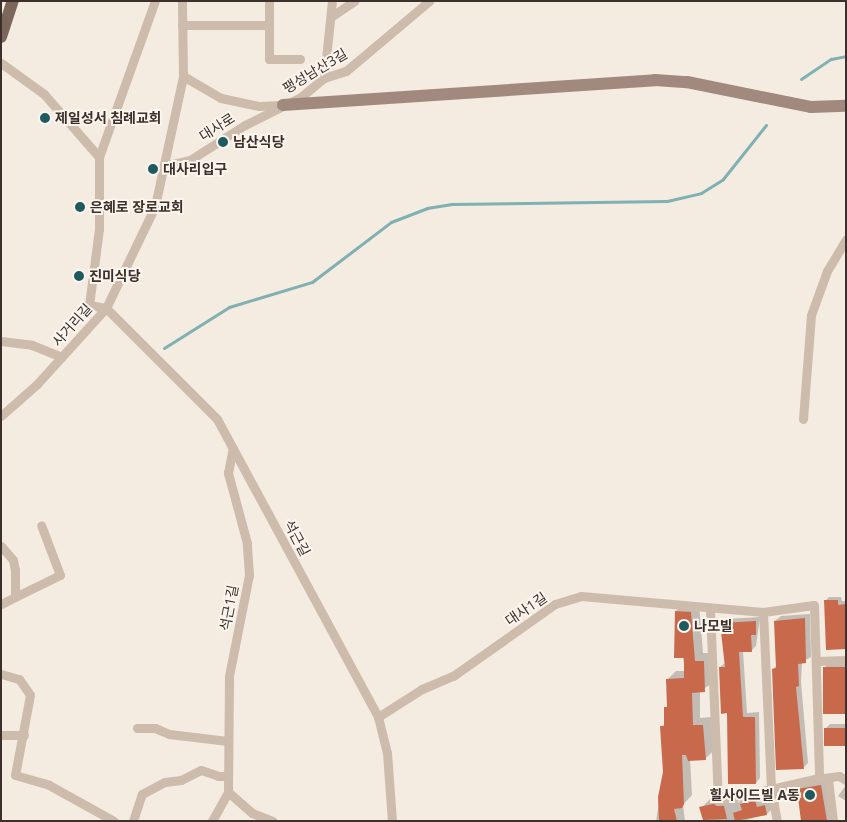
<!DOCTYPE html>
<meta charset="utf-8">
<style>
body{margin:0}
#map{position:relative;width:847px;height:822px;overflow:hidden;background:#f4ebe1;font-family:"Open Sans","Noto Sans KR",sans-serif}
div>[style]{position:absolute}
.shadow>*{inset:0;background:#0003}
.stream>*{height:3px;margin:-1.5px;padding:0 1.5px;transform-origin:1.5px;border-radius:1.5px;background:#7fb0b2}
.building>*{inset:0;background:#c8694b;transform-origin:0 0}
.street>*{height:9px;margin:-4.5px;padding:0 4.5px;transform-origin:4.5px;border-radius:4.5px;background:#cdbbac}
.secondary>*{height:12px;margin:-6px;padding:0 6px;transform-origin:6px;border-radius:6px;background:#a18a7d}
.primary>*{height:12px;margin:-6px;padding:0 6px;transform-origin:6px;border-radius:6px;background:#7d675c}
.dots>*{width:14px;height:14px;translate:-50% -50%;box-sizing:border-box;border:2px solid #fbf5ee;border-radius:50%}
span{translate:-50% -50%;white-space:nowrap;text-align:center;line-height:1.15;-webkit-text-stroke:4px #fbf5ee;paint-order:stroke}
.street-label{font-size:14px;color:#3b302b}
.poi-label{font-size:14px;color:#3b302b;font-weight:700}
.left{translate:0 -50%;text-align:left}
.right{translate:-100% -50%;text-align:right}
.frame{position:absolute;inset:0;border:2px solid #3b302b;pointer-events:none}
</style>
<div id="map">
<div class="shadow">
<div style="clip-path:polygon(829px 597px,841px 597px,842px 601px,846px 601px,846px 648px,825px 601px)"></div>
<div style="clip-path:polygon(685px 603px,699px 604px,703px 653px,712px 653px,713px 683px,700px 691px,700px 718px,711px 717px,714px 750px,705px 759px,690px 759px,692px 795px,683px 805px,685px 821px,656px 821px,664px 772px,661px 727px,666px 723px,668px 705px,668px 679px,676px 671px,685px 671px,676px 611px)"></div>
<div style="clip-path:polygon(810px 614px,811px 657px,802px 662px,801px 682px,808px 763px,803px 768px,773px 669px,777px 665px,775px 621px,781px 616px)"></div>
<div style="clip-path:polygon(760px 617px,756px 646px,752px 650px,743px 651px,747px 713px,759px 712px,760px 778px,756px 783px,728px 712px,720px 667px,725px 663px,721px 623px,726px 619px)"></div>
<div style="clip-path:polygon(846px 662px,846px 712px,824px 668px,829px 663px)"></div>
<div style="clip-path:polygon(830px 724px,846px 724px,846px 745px,825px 729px)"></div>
<div style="clip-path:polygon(829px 777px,836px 821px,803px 821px,798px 790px,807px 781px)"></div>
<div style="clip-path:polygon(846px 785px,846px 801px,838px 796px)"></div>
<div style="clip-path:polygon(767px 789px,769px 796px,777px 794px,779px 802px,767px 814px,743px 821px,704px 821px,701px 808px,713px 796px,736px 794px,738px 803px,753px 792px)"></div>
</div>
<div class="stream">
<div style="left:801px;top:79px;width:36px;rotate:-34deg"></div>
<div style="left:831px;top:59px;width:15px;rotate:-11deg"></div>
<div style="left:164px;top:348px;width:77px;rotate:-32.2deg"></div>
<div style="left:229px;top:307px;width:87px;rotate:-16.8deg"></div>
<div style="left:312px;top:282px;width:99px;rotate:-37.2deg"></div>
<div style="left:391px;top:222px;width:39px;rotate:-21deg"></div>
<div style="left:427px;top:208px;width:25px;rotate:-9deg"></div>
<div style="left:452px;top:204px;width:215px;rotate:-0.8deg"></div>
<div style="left:667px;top:201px;width:35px;rotate:-13deg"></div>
<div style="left:701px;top:193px;width:26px;rotate:-32deg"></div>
<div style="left:723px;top:179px;width:69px;rotate:-51.5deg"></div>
</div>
<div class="building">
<div style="clip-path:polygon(824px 600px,838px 600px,838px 605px,846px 604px,846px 649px,826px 650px)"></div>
<div style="clip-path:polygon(675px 611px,691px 612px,695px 661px,704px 661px,705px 692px,692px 693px,693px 725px,703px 725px,706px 760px,688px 761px,686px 755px,682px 755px,684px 804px,682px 808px,674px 809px,677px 821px,659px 821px,658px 797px,663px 772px,660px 726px,664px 726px,664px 707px,667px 707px,666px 679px,684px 678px,684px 658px,674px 658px)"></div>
<div style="clip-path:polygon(805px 618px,806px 663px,798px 664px,799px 686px,796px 687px,804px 769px,776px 770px,772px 669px,776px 668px,774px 621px)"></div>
<div style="clip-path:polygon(756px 621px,756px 635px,751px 635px,752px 652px,739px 652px,743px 717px,755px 717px,756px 784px,728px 784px,727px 713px,721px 714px,719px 667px,725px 667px,720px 623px)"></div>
<div style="left:823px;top:667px;width:23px;height:47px"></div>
<div style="left:846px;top:728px;width:18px;height:22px;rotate:90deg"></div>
<div style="clip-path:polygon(821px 785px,827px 821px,801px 821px,797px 789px)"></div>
<div style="clip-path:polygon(755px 800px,757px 807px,765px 805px,767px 815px,735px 821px,733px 813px,742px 810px,740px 804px)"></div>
<div style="clip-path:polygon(713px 804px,724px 806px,727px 819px,703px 820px,699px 807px)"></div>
</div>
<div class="street">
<div style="left:269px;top:1px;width:58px;rotate:90deg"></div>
<div style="left:269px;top:59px;width:31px"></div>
<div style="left:332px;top:16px;width:27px;rotate:-34deg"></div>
<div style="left:182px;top:25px;width:87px"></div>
<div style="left:1px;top:63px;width:53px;rotate:35.8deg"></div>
<div style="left:44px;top:94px;width:84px;rotate:48.9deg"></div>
<div style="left:99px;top:157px;width:72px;rotate:90deg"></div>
<div style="left:99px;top:229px;width:77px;rotate:97.5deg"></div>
<div style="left:89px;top:305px;width:17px;rotate:10deg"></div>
<div style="left:106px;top:308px;width:157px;rotate:45deg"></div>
<div style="left:217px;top:419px;width:339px;rotate:61.6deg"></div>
<div style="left:378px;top:717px;width:37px;rotate:76deg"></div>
<div style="left:387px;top:753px;width:68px;rotate:85.8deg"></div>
<div style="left:183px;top:76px;width:44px;rotate:30.1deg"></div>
<div style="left:221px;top:98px;width:39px;rotate:12deg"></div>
<div style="left:259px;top:106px;width:21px;rotate:-3deg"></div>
<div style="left:324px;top:78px;width:77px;rotate:-84.1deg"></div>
<div style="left:99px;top:157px;width:166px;rotate:-70.3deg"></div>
<div style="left:164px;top:166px;width:27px;rotate:-13deg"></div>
<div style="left:190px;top:160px;width:65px;rotate:-32.5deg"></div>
<div style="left:245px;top:125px;width:63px;rotate:-26.6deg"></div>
<div style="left:301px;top:97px;width:30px;rotate:-40deg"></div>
<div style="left:324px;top:78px;width:23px;rotate:-18deg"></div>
<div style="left:346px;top:71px;width:109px;rotate:-40.1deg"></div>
<div style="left:1px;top:341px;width:31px;rotate:7deg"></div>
<div style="left:32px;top:345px;width:32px;rotate:22deg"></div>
<div style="left:1px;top:416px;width:48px;rotate:-41.6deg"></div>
<div style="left:37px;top:384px;width:103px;rotate:-47.8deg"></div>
<div style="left:106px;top:308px;width:113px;rotate:-64.3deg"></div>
<div style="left:155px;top:206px;width:133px;rotate:-77.8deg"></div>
<div style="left:183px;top:76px;width:75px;rotate:-90.8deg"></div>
<div style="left:803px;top:419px;width:104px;rotate:-85.6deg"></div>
<div style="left:811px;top:315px;width:47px;rotate:-70deg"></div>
<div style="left:827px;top:271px;width:37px;rotate:-59deg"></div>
<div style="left:1px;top:546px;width:18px;rotate:49deg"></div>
<div style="left:13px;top:560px;width:10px;rotate:79deg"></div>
<div style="left:15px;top:570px;width:27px;rotate:90deg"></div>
<div style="left:15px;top:597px;width:16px;rotate:153deg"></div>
<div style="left:15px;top:597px;width:50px;rotate:-26.1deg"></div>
<div style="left:60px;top:575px;width:53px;rotate:-110.8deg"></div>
<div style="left:763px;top:612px;width:176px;rotate:87.4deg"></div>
<div style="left:771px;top:788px;width:34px;rotate:80deg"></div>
<div style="left:816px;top:661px;width:30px;rotate:-2deg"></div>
<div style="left:1px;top:674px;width:19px;rotate:16deg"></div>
<div style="left:19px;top:679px;width:19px;rotate:55deg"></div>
<div style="left:30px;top:695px;width:81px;rotate:100.6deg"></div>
<div style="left:15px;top:775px;width:35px;rotate:16deg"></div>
<div style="left:49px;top:785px;width:74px;rotate:29deg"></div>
<div style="left:378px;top:717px;width:52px;rotate:-32.5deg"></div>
<div style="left:422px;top:689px;width:34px;rotate:-23deg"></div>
<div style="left:453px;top:676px;width:125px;rotate:-35.2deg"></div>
<div style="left:555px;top:604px;width:27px;rotate:-17deg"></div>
<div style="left:581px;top:596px;width:183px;rotate:5deg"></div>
<div style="left:763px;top:612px;width:51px;rotate:-7.8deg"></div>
<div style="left:814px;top:605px;width:173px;rotate:88.3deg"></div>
<div style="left:819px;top:778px;width:104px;rotate:167.2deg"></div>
<div style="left:718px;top:801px;width:193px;rotate:-92.4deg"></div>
<div style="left:137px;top:728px;width:18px"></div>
<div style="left:155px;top:728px;width:15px;rotate:23deg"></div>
<div style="left:169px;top:734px;width:59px;rotate:6.8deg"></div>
<div style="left:1px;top:735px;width:23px"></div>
<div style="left:824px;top:778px;width:15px;rotate:-8deg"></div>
<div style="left:839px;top:776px;width:8px;rotate:30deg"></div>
<div style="left:828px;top:779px;width:42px;rotate:83.2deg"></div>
<div style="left:228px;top:792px;width:32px;rotate:41deg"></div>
<div style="left:252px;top:813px;width:22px;rotate:21deg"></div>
<div style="left:133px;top:821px;width:28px;rotate:-72deg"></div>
<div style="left:142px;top:794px;width:26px;rotate:-28deg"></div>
<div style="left:165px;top:782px;width:16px;rotate:-7deg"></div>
<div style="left:181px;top:780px;width:22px;rotate:-27deg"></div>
<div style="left:201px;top:770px;width:18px;rotate:19deg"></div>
<div style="left:218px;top:776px;width:10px"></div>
<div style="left:212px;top:821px;width:33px;rotate:-61deg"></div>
<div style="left:228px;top:792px;width:116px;rotate:-89.5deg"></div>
<div style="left:229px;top:676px;width:103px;rotate:-78.8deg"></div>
<div style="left:249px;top:575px;width:32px;rotate:-94deg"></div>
<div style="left:247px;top:543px;width:73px;rotate:-105.2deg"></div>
<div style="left:228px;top:473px;width:25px;rotate:-79deg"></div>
</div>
<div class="secondary">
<div style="left:283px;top:105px;width:373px;rotate:-3.8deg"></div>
<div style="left:655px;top:80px;width:32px;rotate:4deg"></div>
<div style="left:687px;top:82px;width:126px;rotate:11.4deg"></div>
<div style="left:811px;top:107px;width:35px;rotate:-2deg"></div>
</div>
<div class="primary">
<div style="left:1px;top:37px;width:38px;rotate:-72deg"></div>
</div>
<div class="dots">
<div style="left:45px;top:118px;background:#1f5a5e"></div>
<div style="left:223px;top:142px;background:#1f5a5e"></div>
<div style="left:153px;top:169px;background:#1f5a5e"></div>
<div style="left:80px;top:207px;background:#1f5a5e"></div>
<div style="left:79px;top:276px;background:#1f5a5e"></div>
<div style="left:684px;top:626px;background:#1f5a5e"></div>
<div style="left:810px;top:795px;background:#1f5a5e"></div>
</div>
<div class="street-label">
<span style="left:315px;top:71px;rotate:-31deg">팽성남산3길</span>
<span style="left:217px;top:127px;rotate:-32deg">대사로</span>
<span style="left:72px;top:325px;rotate:-48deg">사거리길</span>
<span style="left:297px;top:538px;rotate:62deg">석근길</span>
<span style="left:229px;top:608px;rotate:-79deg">석근1길</span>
<span style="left:526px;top:609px;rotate:-34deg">대사1길</span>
</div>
<div class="poi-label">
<span class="left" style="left:55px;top:118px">제일성서 침례교회</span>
<span class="left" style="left:233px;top:142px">남산식당</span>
<span class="left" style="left:163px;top:169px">대사리입구</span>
<span class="left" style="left:90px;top:207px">은혜로 장로교회</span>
<span class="left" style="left:89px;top:276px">진미식당</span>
<span class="left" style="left:694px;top:626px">나모빌</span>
<span class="right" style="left:800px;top:795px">힐사이드빌 A동</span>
</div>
<div class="frame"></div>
</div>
